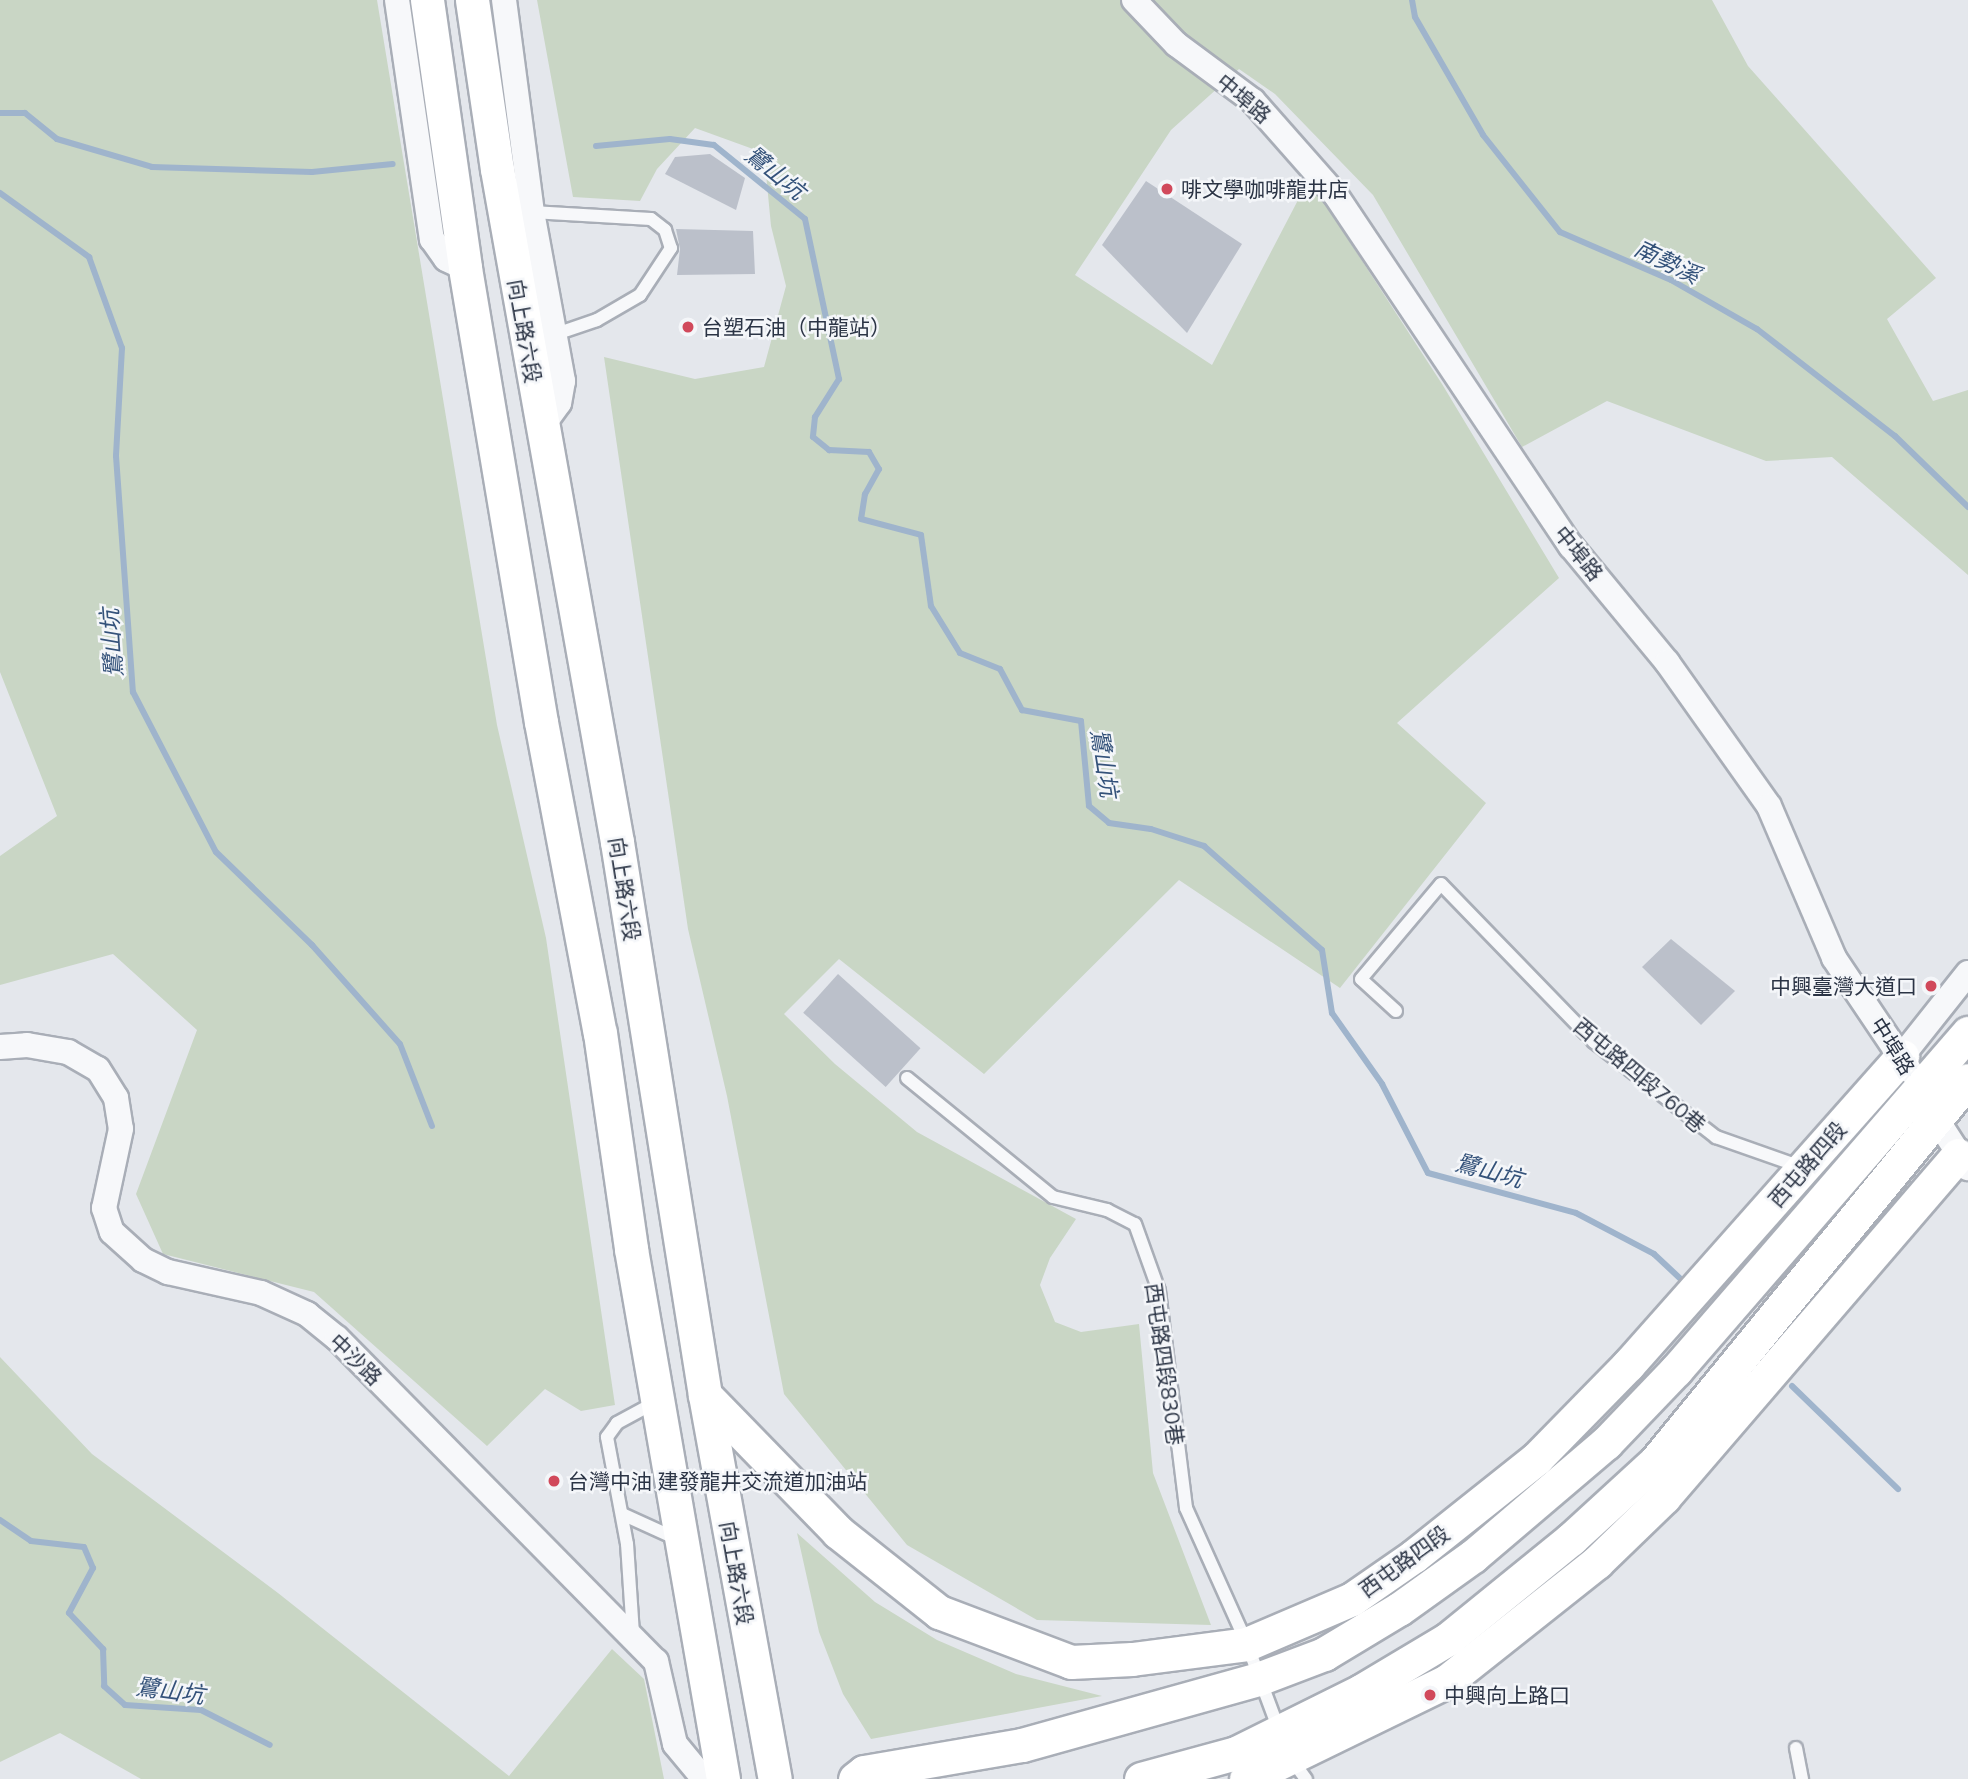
<!DOCTYPE html>
<meta charset="utf-8">
<style>
body{margin:0}
#map{position:relative;width:1968px;height:1779px;overflow:hidden;background:#e4e7ec;font-family:Mulish,"Noto Sans TC",sans-serif}
div>[style]{position:absolute}
.green>*{inset:0;background:#c9d6c5}
.stream>*{height:6px;margin:-3px;padding:0 3px;transform-origin:3px;border-radius:3px;background:#9fb4cc}
.building>*{inset:0;background:#bbc0ca;transform-origin:0 0}
.roads{filter:drop-shadow(2px 0 #a9aeb7) drop-shadow(-2px 0 #a9aeb7) drop-shadow(0 2px #a9aeb7) drop-shadow(0 -2px #a9aeb7)}
.lane>*{height:12px;margin:-6px;padding:0 6px;transform-origin:6px;border-radius:6px;background:#f7f8fa}
.street>*{height:24px;margin:-12px;padding:0 12px;transform-origin:12px;border-radius:12px;background:#f7f8fa}
.secondary>*{height:33px;margin:-16.5px;padding:0 16.5px;transform-origin:16.5px;border-radius:16.5px;background:#fff}
.dots>*{width:19px;height:19px;translate:-50% -50%;box-sizing:border-box;border:4px solid #f4f6f9;border-radius:50%}
span{translate:-50% -50%;white-space:nowrap;text-align:center;line-height:1.15;-webkit-text-stroke:5px #f4f6f9;paint-order:stroke}
.street-label{font-size:21px;color:#2b3445}
.poi-label{font-size:21px;color:#2b3445}
.left{translate:0 -50%;text-align:left}
.right{translate:-100% -50%;text-align:right}
.water-label{font-size:23px;color:#34527a;font-style:italic}
</style>
<div id="map">
<div class="green">
<div style="clip-path:polygon(0 0,377px 0,497px 725px,546px 938px,615px 1405px,581px 1411px,545px 1389px,487px 1446px,314px 1292px,163px 1254px,136px 1194px,197px 1030px,113px 954px,0 985px,0 856px,57px 816px,0 672px)"></div>
<div style="clip-path:polygon(537px 0,1712px 0,1748px 66px,1936px 278px,1887px 319px,1933px 401px,1968px 390px,1968px 575px,1832px 457px,1766px 461px,1607px 401px,1522px 447px,1373px 195px,1275px 94px,1239px 69px,1171px 130px,1075px 275px,1212px 365px,1309px 179px,1442px 384px,1559px 578px,1397px 723px,1486px 803px,1340px 988px,1179px 880px,984px 1074px,839px 959px,784px 1014px,835px 1064px,917px 1132px,1076px 1219px,1050px 1258px,1040px 1285px,1055px 1322px,1081px 1332px,1139px 1324px,1153px 1473px,1211px 1625px,1037px 1620px,907px 1545px,784px 1394px,727px 1096px,688px 929px,604px 357px,695px 379px,764px 367px,786px 286px,771px 226px,764px 153px,695px 128px,657px 169px,640px 201px,573px 197px)"></div>
<div style="clip-path:polygon(0 1357px,92px 1454px,278px 1593px,509px 1776px,612px 1649px,644px 1679px,664px 1779px,141px 1779px,60px 1733px,0 1762px)"></div>
<div style="clip-path:polygon(797px 1533px,875px 1602px,937px 1640px,1016px 1674px,1102px 1696px,871px 1739px,843px 1694px,819px 1632px)"></div>
</div>
<div class="stream">
<div style="left:1412px;top:0;width:17px;rotate:80deg"></div>
<div style="left:1415px;top:17px;width:136px;rotate:60deg"></div>
<div style="left:1483px;top:135px;width:124px;rotate:51.6deg"></div>
<div style="left:1560px;top:232px;width:121px;rotate:23.4deg"></div>
<div style="left:1671px;top:280px;width:99px;rotate:29.7deg"></div>
<div style="left:1757px;top:329px;width:175px;rotate:37.8deg"></div>
<div style="left:1895px;top:436px;width:102px;rotate:44.2deg"></div>
<div style="left:0;top:113px;width:25px"></div>
<div style="left:25px;top:113px;width:41px;rotate:39.1deg"></div>
<div style="left:57px;top:139px;width:99px;rotate:16.4deg"></div>
<div style="left:152px;top:167px;width:160px;rotate:1.8deg"></div>
<div style="left:312px;top:172px;width:81px;rotate:-5.6deg"></div>
<div style="left:596px;top:146px;width:74px;rotate:-5.4deg"></div>
<div style="left:670px;top:139px;width:44px;rotate:7.8deg"></div>
<div style="left:714px;top:145px;width:117px;rotate:39.1deg"></div>
<div style="left:805px;top:219px;width:164px;rotate:78deg"></div>
<div style="left:839px;top:379px;width:45px;rotate:122.3deg"></div>
<div style="left:815px;top:417px;width:20px;rotate:96deg"></div>
<div style="left:813px;top:437px;width:21px;rotate:39deg"></div>
<div style="left:829px;top:450px;width:40px;rotate:2.9deg"></div>
<div style="left:869px;top:452px;width:20px;rotate:60deg"></div>
<div style="left:879px;top:469px;width:29px;rotate:119deg"></div>
<div style="left:865px;top:494px;width:25px;rotate:99deg"></div>
<div style="left:861px;top:519px;width:62px;rotate:14.9deg"></div>
<div style="left:921px;top:535px;width:72px;rotate:82deg"></div>
<div style="left:931px;top:606px;width:55px;rotate:58.3deg"></div>
<div style="left:960px;top:653px;width:43px;rotate:21.8deg"></div>
<div style="left:1000px;top:669px;width:47px;rotate:61.8deg"></div>
<div style="left:1022px;top:710px;width:60px;rotate:10.6deg"></div>
<div style="left:1081px;top:721px;width:85px;rotate:84.6deg"></div>
<div style="left:1089px;top:806px;width:26px;rotate:40deg"></div>
<div style="left:1109px;top:823px;width:42px;rotate:8.1deg"></div>
<div style="left:1151px;top:829px;width:56px;rotate:17.8deg"></div>
<div style="left:1204px;top:846px;width:157px;rotate:41.4deg"></div>
<div style="left:1322px;top:950px;width:64px;rotate:81deg"></div>
<div style="left:1332px;top:1013px;width:87px;rotate:54.8deg"></div>
<div style="left:1382px;top:1084px;width:100px;rotate:62.7deg"></div>
<div style="left:1428px;top:1173px;width:153px;rotate:15.1deg"></div>
<div style="left:1576px;top:1213px;width:88px;rotate:27.7deg"></div>
<div style="left:1654px;top:1254px;width:42px;rotate:43.1deg"></div>
<div style="left:0;top:193px;width:110px;rotate:35.7deg"></div>
<div style="left:89px;top:257px;width:97px;rotate:70.1deg"></div>
<div style="left:122px;top:348px;width:108px;rotate:93.2deg"></div>
<div style="left:116px;top:456px;width:237px;rotate:85.9deg"></div>
<div style="left:133px;top:692px;width:180px;rotate:62.6deg"></div>
<div style="left:216px;top:852px;width:134px;rotate:44.1deg"></div>
<div style="left:312px;top:945px;width:132px;rotate:48.4deg"></div>
<div style="left:400px;top:1044px;width:88px;rotate:68.7deg"></div>
<div style="left:1792px;top:1386px;width:148px;rotate:44.2deg"></div>
<div style="left:0;top:1520px;width:37px;rotate:34deg"></div>
<div style="left:31px;top:1541px;width:53px;rotate:6.5deg"></div>
<div style="left:84px;top:1547px;width:23px;rotate:67deg"></div>
<div style="left:93px;top:1568px;width:51px;rotate:118.1deg"></div>
<div style="left:69px;top:1613px;width:50px;rotate:46.6deg"></div>
<div style="left:103px;top:1649px;width:37px;rotate:88deg"></div>
<div style="left:104px;top:1686px;width:28px;rotate:42deg"></div>
<div style="left:125px;top:1705px;width:76px;rotate:3.8deg"></div>
<div style="left:201px;top:1710px;width:77px;rotate:26.9deg"></div>
</div>
<div class="building">
<div style="clip-path:polygon(710px 154px,745px 178px,736px 210px,665px 174px,675px 157px)"></div>
<div style="clip-path:polygon(1146px 181px,1242px 244px,1187px 333px,1102px 245px)"></div>
<div style="clip-path:polygon(676px 229px,753px 231px,755px 274px,677px 275px,680px 249px)"></div>
<div style="clip-path:polygon(1671px 939px,1735px 991px,1701px 1025px,1642px 967px)"></div>
<div style="left:838px;top:974px;width:111px;height:52px;rotate:42deg"></div>
</div>
<div class="roads">
<div class="lane">
<div style="left:532px;top:212px;width:119px;rotate:3.4deg"></div>
<div style="left:651px;top:219px;width:18px;rotate:38deg"></div>
<div style="left:665px;top:230px;width:19px;rotate:72deg"></div>
<div style="left:671px;top:248px;width:56px;rotate:123.4deg"></div>
<div style="left:640px;top:295px;width:50px;rotate:149.8deg"></div>
<div style="left:597px;top:320px;width:46px;rotate:161.2deg"></div>
<div style="left:1396px;top:1011px;width:47px;rotate:-137.6deg"></div>
<div style="left:1361px;top:979px;width:124px;rotate:-49.9deg"></div>
<div style="left:1441px;top:884px;width:220px;rotate:45.9deg"></div>
<div style="left:1594px;top:1042px;width:155px;rotate:37.9deg"></div>
<div style="left:1716px;top:1137px;width:90px;rotate:19.4deg"></div>
<div style="left:907px;top:1078px;width:188px;rotate:39.2deg"></div>
<div style="left:1053px;top:1197px;width:56px;rotate:13.5deg"></div>
<div style="left:1107px;top:1210px;width:31px;rotate:27deg"></div>
<div style="left:1135px;top:1224px;width:71px;rotate:70.3deg"></div>
<div style="left:1159px;top:1291px;width:219px;rotate:82.9deg"></div>
<div style="left:1186px;top:1508px;width:149px;rotate:65.8deg"></div>
<div style="left:1247px;top:1644px;width:92px;rotate:69.6deg"></div>
<div style="left:622px;top:1514px;width:58px;rotate:24.4deg"></div>
<div style="left:633px;top:1634px;width:90px;rotate:-93.8deg"></div>
<div style="left:627px;top:1544px;width:109px;rotate:-100.6deg"></div>
<div style="left:607px;top:1437px;width:17px;rotate:-54deg"></div>
<div style="left:617px;top:1423px;width:42px;rotate:-28.4deg"></div>
<div style="left:1796px;top:1748px;width:32px;rotate:79deg"></div>
<div style="left:1292px;top:1760px;width:24px;rotate:54deg"></div>
</div>
<div class="street">
<div style="left:397px;top:0;width:242px;rotate:81.7deg"></div>
<div style="left:432px;top:239px;width:24px;rotate:55deg"></div>
<div style="left:446px;top:259px;width:21px;rotate:25deg"></div>
<div style="left:504px;top:0;width:214px;rotate:82.5deg"></div>
<div style="left:532px;top:212px;width:172px;rotate:79.6deg"></div>
<div style="left:563px;top:381px;width:22px;rotate:100deg"></div>
<div style="left:559px;top:403px;width:29px;rotate:126deg"></div>
<div style="left:1134px;top:0;width:61px;rotate:46.3deg"></div>
<div style="left:1176px;top:44px;width:96px;rotate:36.5deg"></div>
<div style="left:1253px;top:101px;width:124px;rotate:48.6deg"></div>
<div style="left:1335px;top:194px;width:424px;rotate:56.2deg"></div>
<div style="left:1571px;top:546px;width:151px;rotate:50.4deg"></div>
<div style="left:1667px;top:662px;width:176px;rotate:54.7deg"></div>
<div style="left:1769px;top:806px;width:165px;rotate:66.8deg"></div>
<div style="left:1834px;top:958px;width:136px;rotate:56.1deg"></div>
<div style="left:0;top:1047px;width:27px;rotate:-4deg"></div>
<div style="left:27px;top:1045px;width:42px;rotate:9.7deg"></div>
<div style="left:68px;top:1052px;width:34px;rotate:30deg"></div>
<div style="left:98px;top:1069px;width:34px;rotate:58deg"></div>
<div style="left:116px;top:1098px;width:31px;rotate:81deg"></div>
<div style="left:121px;top:1129px;width:81px;rotate:102.1deg"></div>
<div style="left:104px;top:1208px;width:25px;rotate:72deg"></div>
<div style="left:112px;top:1232px;width:42px;rotate:42.1deg"></div>
<div style="left:143px;top:1260px;width:28px;rotate:26deg"></div>
<div style="left:168px;top:1272px;width:95px;rotate:12.7deg"></div>
<div style="left:261px;top:1293px;width:51px;rotate:24.5deg"></div>
<div style="left:307px;top:1314px;width:38px;rotate:39deg"></div>
<div style="left:337px;top:1338px;width:454px;rotate:45.4deg"></div>
<div style="left:656px;top:1661px;width:85px;rotate:77.1deg"></div>
<div style="left:675px;top:1744px;width:45px;rotate:50.4deg"></div>
<div style="left:1902px;top:1056px;width:106px;rotate:-51.5deg"></div>
<div style="left:1928px;top:1106px;width:74px;rotate:57.2deg"></div>
</div>
<div class="secondary">
<div style="left:427px;top:0;width:271px;rotate:81.9deg"></div>
<div style="left:465px;top:268px;width:460px;rotate:80.5deg"></div>
<div style="left:541px;top:722px;width:317px;rotate:79.3deg"></div>
<div style="left:600px;top:1033px;width:218px;rotate:81.8deg"></div>
<div style="left:631px;top:1249px;width:538px;rotate:80.15deg"></div>
<div style="left:472px;top:0;width:171px;rotate:81.6deg"></div>
<div style="left:497px;top:169px;width:684px;rotate:79.89deg"></div>
<div style="left:617px;top:842px;width:560px;rotate:80.96deg"></div>
<div style="left:705px;top:1395px;width:390px;rotate:79.7deg"></div>
<div style="left:705px;top:1395px;width:191px;rotate:45.8deg"></div>
<div style="left:838px;top:1532px;width:129px;rotate:38.4deg"></div>
<div style="left:939px;top:1612px;width:141px;rotate:20.7deg"></div>
<div style="left:1071px;top:1662px;width:61px;rotate:-2.8deg"></div>
<div style="left:1132px;top:1659px;width:116px;rotate:-7.4deg"></div>
<div style="left:1247px;top:1644px;width:114px;rotate:-23.2deg"></div>
<div style="left:1352px;top:1599px;width:75px;rotate:-34.7deg"></div>
<div style="left:1414px;top:1556px;width:157px;rotate:-38.5deg"></div>
<div style="left:1537px;top:1458px;width:130px;rotate:-45.6deg"></div>
<div style="left:1628px;top:1365px;width:413px;rotate:-48.4deg"></div>
<div style="left:855px;top:1779px;width:11px;rotate:-38deg"></div>
<div style="left:864px;top:1772px;width:160px;rotate:-9.7deg"></div>
<div style="left:1022px;top:1745px;width:245px;rotate:-15.6deg"></div>
<div style="left:1258px;top:1679px;width:71px;rotate:-20.7deg"></div>
<div style="left:1324px;top:1654px;width:87px;rotate:-31deg"></div>
<div style="left:1399px;top:1609px;width:91px;rotate:-35.6deg"></div>
<div style="left:1473px;top:1556px;width:175px;rotate:-40.4deg"></div>
<div style="left:1606px;top:1443px;width:101px;rotate:-46.2deg"></div>
<div style="left:1676px;top:1370px;width:446px;rotate:-49.1deg"></div>
<div style="left:1141px;top:1779px;width:98px;rotate:-15.3deg"></div>
<div style="left:1236px;top:1753px;width:140px;rotate:-26.4deg"></div>
<div style="left:1361px;top:1691px;width:101px;rotate:-30.9deg"></div>
<div style="left:1448px;top:1639px;width:159px;rotate:-39.1deg"></div>
<div style="left:1571px;top:1539px;width:115px;rotate:-42.5deg"></div>
<div style="left:1656px;top:1461px;width:492px;rotate:-50.7deg"></div>
<div style="left:1246px;top:1779px;width:224px;rotate:-26deg"></div>
<div style="left:1447px;top:1681px;width:191px;rotate:-38.4deg"></div>
<div style="left:1597px;top:1562px;width:93px;rotate:-44.1deg"></div>
<div style="left:1664px;top:1497px;width:451px;rotate:-49.3deg"></div>
</div>
</div>
<div class="dots">
<div style="left:1167px;top:189px;background:#d1495b"></div>
<div style="left:688px;top:327px;background:#d1495b"></div>
<div style="left:1931px;top:986px;background:#d1495b"></div>
<div style="left:554px;top:1481px;background:#d1495b"></div>
<div style="left:1430px;top:1695px;background:#d1495b"></div>
</div>
<div class="street-label">
<span style="left:1244px;top:98px;rotate:40deg">中埠路</span>
<span style="left:525px;top:331px;rotate:80deg">向上路六段</span>
<span style="left:1579px;top:553px;rotate:51deg">中埠路</span>
<span style="left:625px;top:889px;rotate:81deg">向上路六段</span>
<span style="left:1893px;top:1046px;rotate:58deg">中埠路</span>
<span style="left:1640px;top:1075px;rotate:40deg">西屯路四段760巷</span>
<span style="left:1807px;top:1164px;rotate:-49deg">西屯路四段</span>
<span style="left:356px;top:1359px;rotate:44deg">中沙路</span>
<span style="left:1165px;top:1364px;rotate:82deg">西屯路四段830巷</span>
<span style="left:1404px;top:1561px;rotate:-36deg">西屯路四段</span>
<span style="left:737px;top:1573px;rotate:80deg">向上路六段</span>
</div>
<div class="poi-label">
<span class="left" style="left:1181px;top:189px">啡文學咖啡龍井店</span>
<span class="left" style="left:702px;top:327px">台塑石油（中龍站）</span>
<span class="right" style="left:1917px;top:986px">中興臺灣大道口</span>
<span class="left" style="left:568px;top:1481px">台灣中油 建發龍井交流道加油站</span>
<span class="left" style="left:1444px;top:1695px">中興向上路口</span>
</div>
<div class="water-label">
<span style="left:775px;top:173px;rotate:39deg">鷺山坑</span>
<span style="left:1667px;top:262px;rotate:26deg">南勢溪</span>
<span style="left:112px;top:643px;rotate:-94deg">鷺山坑</span>
<span style="left:1104px;top:763px;rotate:81deg">鷺山坑</span>
<span style="left:1489px;top:1171px;rotate:15deg">鷺山坑</span>
<span style="left:170px;top:1691px;rotate:8deg">鷺山坑</span>
</div>
</div>
